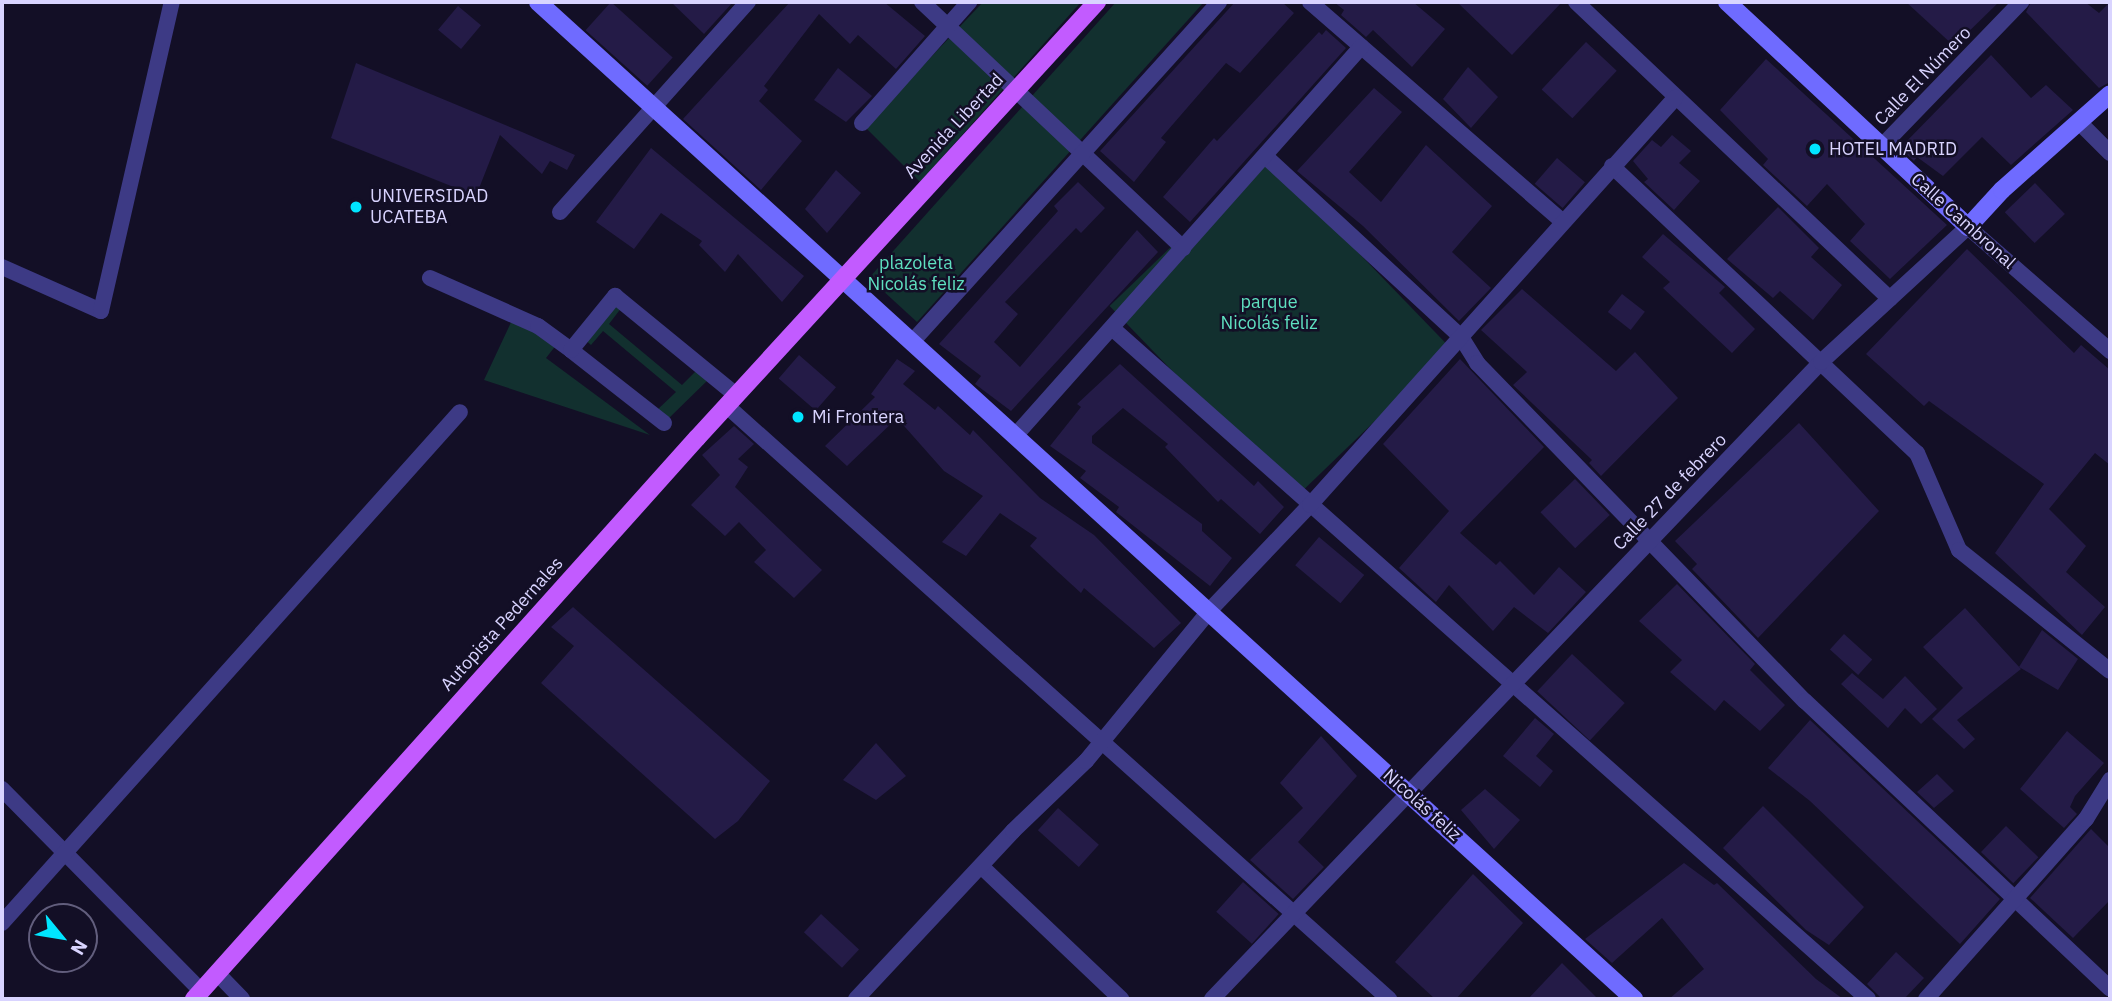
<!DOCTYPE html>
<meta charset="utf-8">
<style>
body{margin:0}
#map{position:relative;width:2112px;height:1001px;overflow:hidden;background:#130f26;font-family:"IBM Plex Sans",sans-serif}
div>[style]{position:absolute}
.green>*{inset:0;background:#12302f;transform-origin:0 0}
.building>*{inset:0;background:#241b47;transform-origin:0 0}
.street>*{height:16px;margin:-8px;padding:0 8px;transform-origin:8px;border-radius:8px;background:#3d3a85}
.secondary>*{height:18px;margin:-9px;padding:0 9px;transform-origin:9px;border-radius:9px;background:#6f6bff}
.primary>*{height:18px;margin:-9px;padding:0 9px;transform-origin:9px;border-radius:9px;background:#c25bff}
.dots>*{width:19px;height:19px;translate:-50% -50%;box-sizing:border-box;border:4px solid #130f26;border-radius:50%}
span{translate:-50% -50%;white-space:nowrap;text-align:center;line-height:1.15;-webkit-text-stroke:5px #130f26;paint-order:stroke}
.street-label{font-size:18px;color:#d9d4ff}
.poi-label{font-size:18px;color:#d9d4ff}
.left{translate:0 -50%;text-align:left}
.park-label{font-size:18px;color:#5fe0c0}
.frame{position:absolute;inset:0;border:4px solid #d9d4ff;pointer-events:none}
.north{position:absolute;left:28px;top:903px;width:70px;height:70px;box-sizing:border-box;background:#130f26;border:2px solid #625e7d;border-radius:50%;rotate:120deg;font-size:19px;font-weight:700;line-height:28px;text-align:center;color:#d9d4ff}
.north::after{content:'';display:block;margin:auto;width:24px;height:32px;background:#00e5ff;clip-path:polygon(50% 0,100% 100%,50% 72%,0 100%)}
</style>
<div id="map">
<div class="green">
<div style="clip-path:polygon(983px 2px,1081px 2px,920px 182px,865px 127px)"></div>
<div style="clip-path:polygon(1116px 2px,1204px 2px,917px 322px,869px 278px)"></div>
<div style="left:1265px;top:156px;width:267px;height:216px;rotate:46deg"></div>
<div style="clip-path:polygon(615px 300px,622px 307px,609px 324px,682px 385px,698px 369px,710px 378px,667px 420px,656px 411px,676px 392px,603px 331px,591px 345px,583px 338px)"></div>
<div style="clip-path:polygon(513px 318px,557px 344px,546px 358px,650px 435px,484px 380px)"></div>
</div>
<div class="building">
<div style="left:611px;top:2px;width:83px;height:38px;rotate:42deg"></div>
<div style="clip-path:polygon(671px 2px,733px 2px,704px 34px)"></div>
<div style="clip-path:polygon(790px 2px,884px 2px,925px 36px,896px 69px,858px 35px,850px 44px,819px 14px,764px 86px,768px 90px,759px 101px,802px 141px,761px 190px,683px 119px)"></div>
<div style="clip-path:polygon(1235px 2px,1282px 2px,1294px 13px,1240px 73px,1226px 63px,1161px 138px,1166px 142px,1134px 182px,1100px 151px)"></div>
<div style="clip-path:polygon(1334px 2px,1413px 2px,1445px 29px,1412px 67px,1373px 30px,1366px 37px,1341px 15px,1344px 10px)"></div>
<div style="clip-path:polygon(1457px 2px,1562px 2px,1512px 55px)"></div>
<div style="clip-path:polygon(1906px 2px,1999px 2px,1954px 46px)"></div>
<div style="clip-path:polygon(2031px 2px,2085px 2px,2099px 13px,2110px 2px,2110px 82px,2099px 88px,2026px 12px)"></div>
<div style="left:458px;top:6px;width:30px;height:31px;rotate:40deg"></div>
<div style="clip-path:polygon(1326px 30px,1346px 48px,1190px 222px,1163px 197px,1214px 138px,1217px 141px,1319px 32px,1322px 35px)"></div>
<div style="left:1586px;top:42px;width:42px;height:65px;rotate:43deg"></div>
<div style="clip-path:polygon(1991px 55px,2031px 98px,2046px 85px,2073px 110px,2011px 165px,1982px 137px,1943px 176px,1917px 157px,1914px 161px,1900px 148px)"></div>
<div style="clip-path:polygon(1766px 59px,1947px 225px,1890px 279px,1850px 241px,1865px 224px,1827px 184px,1807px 206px,1763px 165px,1768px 159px,1720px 110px)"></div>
<div style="clip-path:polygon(356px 63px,522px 132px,575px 155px,567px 170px,550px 161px,542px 174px,500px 135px,476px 196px,331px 138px)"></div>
<div style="clip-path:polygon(1468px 67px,1498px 97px,1471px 128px,1443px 99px)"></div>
<div style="clip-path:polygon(838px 68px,872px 96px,846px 122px,814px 100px)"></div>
<div style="clip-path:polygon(1374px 88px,1402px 112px,1349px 172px,1381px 202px,1426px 145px,1492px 206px,1452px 252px,1491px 288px,1459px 321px,1363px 226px,1297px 171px)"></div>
<div style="clip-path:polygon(1672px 135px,1691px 151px,1679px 163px,1700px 181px,1674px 210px,1644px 182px,1648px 179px,1633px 161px,1652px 140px,1661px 147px)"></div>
<div style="clip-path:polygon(651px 148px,804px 276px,782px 302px,738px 254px,725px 272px,699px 245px,702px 241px,661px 213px,634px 249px,596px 222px)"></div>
<div style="left:1557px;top:158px;width:37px;height:34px;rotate:41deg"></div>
<div style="clip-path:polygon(836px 170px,861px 193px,827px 233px,805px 209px)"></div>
<div style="clip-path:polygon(1078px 182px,1105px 208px,1081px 233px,1076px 228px,1005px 302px,1018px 314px,994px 342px,1020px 367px,1137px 230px,1158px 252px,1011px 411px,975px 384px,981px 376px,939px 344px,1058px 211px,1054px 206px)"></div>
<div style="left:2035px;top:183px;width:43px;height:42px;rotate:46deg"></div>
<div style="clip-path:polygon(1778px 207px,1819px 248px,1811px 257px,1842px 285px,1813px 320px,1780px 291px,1773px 298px,1727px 259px)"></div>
<div style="clip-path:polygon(1663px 234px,1725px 287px,1719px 293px,1755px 329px,1732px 353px,1663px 288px,1670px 282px,1642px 257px)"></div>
<div style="clip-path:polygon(1967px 249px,2074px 353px,2081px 345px,2110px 370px,2110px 465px,2095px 453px,2049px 509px,2086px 546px,2066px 572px,2105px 607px,2082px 635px,1995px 553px,2044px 484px,1929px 401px,1924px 406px,1866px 354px)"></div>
<div style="clip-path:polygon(1522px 289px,1616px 371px,1635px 352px,1678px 398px,1601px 476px,1589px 463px,1592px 460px,1513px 385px,1527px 372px,1481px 330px)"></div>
<div style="left:1622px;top:294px;width:29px;height:23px;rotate:38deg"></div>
<div style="left:799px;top:355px;width:49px;height:31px;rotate:41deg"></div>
<div style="clip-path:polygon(897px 359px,915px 371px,903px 384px,935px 410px,938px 406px,970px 435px,973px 430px,1040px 498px,1094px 535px,1181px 623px,1154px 648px,1084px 588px,1081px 593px,1058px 572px,1030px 546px,1037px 538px,1000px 513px,966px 556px,942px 542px,983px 496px,944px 471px,897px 418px,847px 466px,825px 446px,875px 397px,871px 394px)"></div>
<div style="clip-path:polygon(1460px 359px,1544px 447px,1460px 533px,1496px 565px,1500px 561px,1534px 595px,1559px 567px,1586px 592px,1548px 633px,1514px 607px,1493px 631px,1449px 585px,1436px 602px,1399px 568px,1449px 511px,1383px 444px)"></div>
<div style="clip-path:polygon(1120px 364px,1254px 486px,1258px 481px,1284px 507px,1260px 534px,1221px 499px,1218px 502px,1165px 447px,1168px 444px,1123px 408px,1092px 436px,1092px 443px,1202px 524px,1202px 531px,1232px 558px,1210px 586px,1116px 512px,1119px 507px,1080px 478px,1086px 471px,1050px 446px,1081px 407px,1077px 404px)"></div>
<div style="clip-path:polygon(1799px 423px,1879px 511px,1758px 638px,1692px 569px,1697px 564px,1675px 541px)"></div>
<div style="clip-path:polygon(734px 426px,754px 444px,738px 459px,748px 467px,735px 487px,822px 570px,794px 598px,754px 562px,766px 550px,739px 522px,725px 536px,691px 505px,720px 475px,702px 455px)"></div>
<div style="left:1575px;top:479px;width:50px;height:48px;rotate:46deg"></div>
<div style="left:1319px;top:537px;width:59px;height:37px;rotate:40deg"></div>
<div style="clip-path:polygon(1677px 584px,1755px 664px,1750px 670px,1785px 705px,1760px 731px,1724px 700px,1715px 711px,1670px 672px,1682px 660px,1639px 621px)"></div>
<div style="clip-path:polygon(573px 607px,770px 781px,738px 821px,715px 839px,541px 683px,574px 646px,551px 627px)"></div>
<div style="clip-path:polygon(1965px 608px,2021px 669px,1957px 720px,1975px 739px,1964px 749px,1932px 719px,1963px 688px,1923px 647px)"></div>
<div style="clip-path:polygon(2042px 630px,2078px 659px,2058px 690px,2019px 667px)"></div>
<div style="left:1844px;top:634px;width:38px;height:21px;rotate:42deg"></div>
<div style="left:1572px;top:654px;width:72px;height:51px;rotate:43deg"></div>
<div style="clip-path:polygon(1852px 673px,1883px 699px,1905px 676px,1937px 709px,1921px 724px,1905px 708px,1888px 728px,1841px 684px)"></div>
<div style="clip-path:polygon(1535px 718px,1554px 734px,1536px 756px,1553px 771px,1540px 787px,1503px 756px)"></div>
<div style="clip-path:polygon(1810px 720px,2000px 899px,1960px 944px,1810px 801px,1768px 768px)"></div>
<div style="clip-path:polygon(2067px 731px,2104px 763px,2075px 796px,2070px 807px,2077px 814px,2064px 828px,2020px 789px)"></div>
<div style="clip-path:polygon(1321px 736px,1357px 776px,1298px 842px,1324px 867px,1293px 899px,1250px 860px,1303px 808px,1280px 783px)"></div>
<div style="clip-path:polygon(876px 743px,906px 776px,876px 800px,843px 780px)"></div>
<div style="clip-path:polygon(1937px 774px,1954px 791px,1934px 808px,1917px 792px)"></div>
<div style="clip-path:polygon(1485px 789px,1520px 820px,1494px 849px,1461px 810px)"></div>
<div style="clip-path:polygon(1763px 806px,1864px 907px,1829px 945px,1806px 930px,1723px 848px)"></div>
<div style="left:1058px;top:808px;width:55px;height:30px;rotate:42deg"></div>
<div style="left:2006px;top:826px;width:45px;height:36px;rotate:44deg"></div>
<div style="clip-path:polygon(2091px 829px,2110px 848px,2110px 900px,2073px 938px,2030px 898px)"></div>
<div style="clip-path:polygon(1684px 863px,1714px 885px,1717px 883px,1816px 979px,1843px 999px,1669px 999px,1704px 969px,1662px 918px,1612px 963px,1585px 939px)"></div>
<div style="clip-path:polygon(1473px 874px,1523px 923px,1456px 999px,1435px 999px,1395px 962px)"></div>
<div style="left:1243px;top:882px;width:48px;height:40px;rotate:42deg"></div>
<div style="left:821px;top:914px;width:52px;height:25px;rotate:43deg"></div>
<div style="clip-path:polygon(1896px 952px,1924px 978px,1904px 999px,1882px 999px,1867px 984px)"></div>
<div style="clip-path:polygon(1562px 963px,1598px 999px,1528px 999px)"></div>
</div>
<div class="street">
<div style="left:922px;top:2px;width:359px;rotate:43.3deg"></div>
<div style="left:1310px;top:2px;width:335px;rotate:41deg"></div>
<div style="left:1576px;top:2px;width:432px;rotate:43.4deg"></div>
<div style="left:2079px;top:122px;width:44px;rotate:45deg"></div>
<div style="left:862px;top:123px;width:162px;rotate:-48.5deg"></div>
<div style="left:1881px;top:147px;width:202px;rotate:-46deg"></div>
<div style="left:1265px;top:156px;width:267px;rotate:42.7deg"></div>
<div style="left:1461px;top:337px;width:31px;rotate:58deg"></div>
<div style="left:1477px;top:363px;width:471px;rotate:45.9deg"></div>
<div style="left:1805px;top:701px;width:419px;rotate:43.3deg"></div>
<div style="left:1612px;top:166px;width:419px;rotate:43.3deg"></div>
<div style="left:1917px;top:453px;width:106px;rotate:66.6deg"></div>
<div style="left:1959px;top:550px;width:193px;rotate:38.7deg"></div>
<div style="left:560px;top:212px;width:282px;rotate:-48.2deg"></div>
<div style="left:2px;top:267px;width:108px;rotate:24deg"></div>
<div style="left:101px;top:311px;width:317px;rotate:-77.1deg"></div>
<div style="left:430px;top:278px;width:118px;rotate:24deg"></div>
<div style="left:538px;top:326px;width:41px;rotate:36deg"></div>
<div style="left:1112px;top:328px;width:1011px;rotate:41.59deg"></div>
<div style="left:912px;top:342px;width:458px;rotate:-47.9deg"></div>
<div style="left:727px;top:406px;width:889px;rotate:41.85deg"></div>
<div style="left:664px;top:423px;width:118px;rotate:-141.9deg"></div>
<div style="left:571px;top:350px;width:70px;rotate:-50.8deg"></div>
<div style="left:615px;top:296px;width:156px;rotate:39.3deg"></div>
<div style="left:1015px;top:436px;width:521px;rotate:-48.35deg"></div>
<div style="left:2px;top:789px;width:284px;rotate:45.4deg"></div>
<div style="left:982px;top:867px;width:192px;rotate:43.5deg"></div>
<div style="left:2px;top:923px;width:686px;rotate:-48.13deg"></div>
<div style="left:217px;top:973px;width:36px;rotate:46deg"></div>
<div style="left:856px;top:999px;width:230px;rotate:-46.9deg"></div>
<div style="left:1013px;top:831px;width:101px;rotate:-43.8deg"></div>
<div style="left:1086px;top:761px;width:195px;rotate:-50.6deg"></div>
<div style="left:1210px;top:610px;width:145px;rotate:-46.4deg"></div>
<div style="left:1310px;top:505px;width:547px;rotate:-48.11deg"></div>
<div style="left:1212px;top:999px;width:881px;rotate:-46.29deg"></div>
<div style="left:1821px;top:362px;width:200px;rotate:-42.6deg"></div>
<div style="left:1968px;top:227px;width:189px;rotate:41.1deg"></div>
<div style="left:1926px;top:999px;width:241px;rotate:-48.4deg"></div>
<div style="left:2086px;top:819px;width:46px;rotate:-58.4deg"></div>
</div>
<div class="secondary">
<div style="left:538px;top:2px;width:1482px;rotate:42.29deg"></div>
<div style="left:1727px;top:2px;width:330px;rotate:43deg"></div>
<div style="left:1968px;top:227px;width:50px;rotate:-47.4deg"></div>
<div style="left:2002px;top:190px;width:144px;rotate:-41.6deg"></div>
</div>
<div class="primary">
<div style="left:194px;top:999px;width:753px;rotate:-48.12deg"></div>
<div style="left:697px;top:438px;width:592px;rotate:-47.47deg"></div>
</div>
<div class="dots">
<div style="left:1815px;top:149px;background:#00e5ff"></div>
<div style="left:356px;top:207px;background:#00e5ff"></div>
<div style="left:798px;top:417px;background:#00e5ff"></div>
</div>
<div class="street-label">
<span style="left:1923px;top:76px;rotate:-46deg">Calle El Número</span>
<span style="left:954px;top:126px;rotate:-47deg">Avenida Libertad</span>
<span style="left:1963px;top:221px;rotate:42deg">Calle Cambronal</span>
<span style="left:1670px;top:492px;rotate:-46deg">Calle 27 de febrero</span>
<span style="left:502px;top:624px;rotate:-48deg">Autopista Pedernales</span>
<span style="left:1422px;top:805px;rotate:42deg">Nicolás feliz</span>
</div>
<div class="poi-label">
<span class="left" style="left:1829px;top:149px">HOTEL MADRID</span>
<span class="left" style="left:370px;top:207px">UNIVERSIDAD<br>UCATEBA</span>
<span class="left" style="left:812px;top:417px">Mi Frontera</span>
</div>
<div class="park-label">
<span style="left:916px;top:274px">plazoleta<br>Nicolás feliz</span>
<span style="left:1269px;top:313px">parque<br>Nicolás feliz</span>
</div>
<div class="frame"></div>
<div class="north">N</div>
</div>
